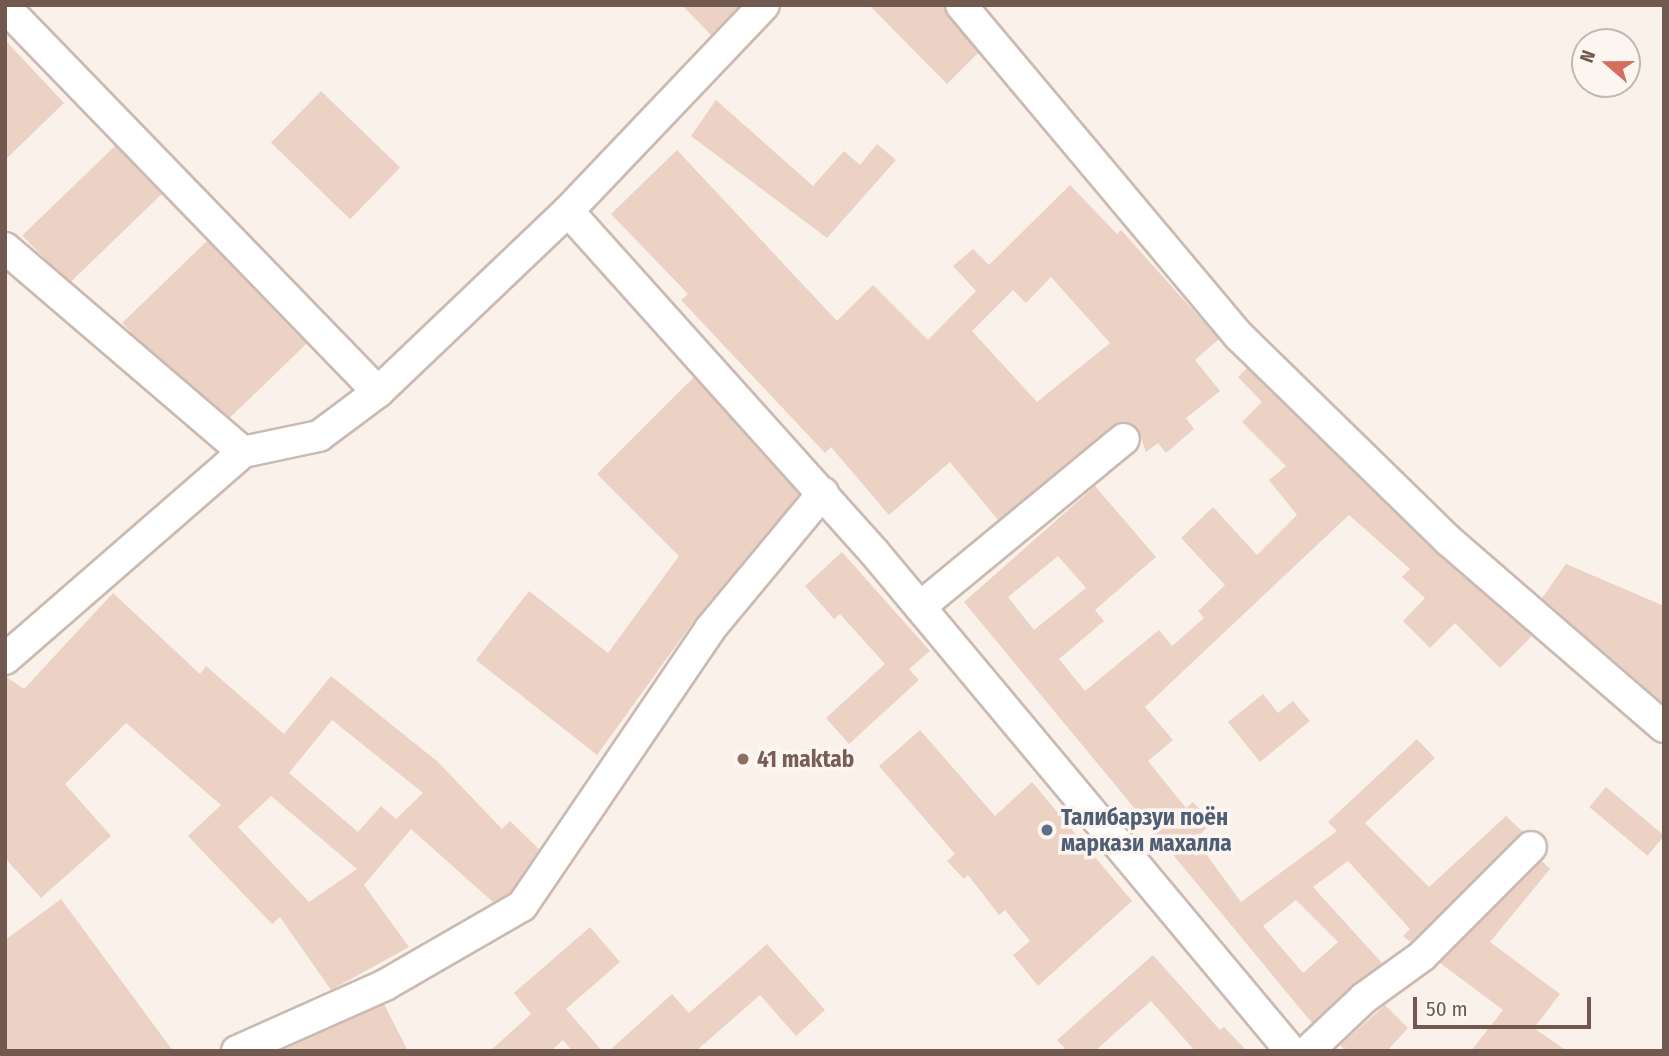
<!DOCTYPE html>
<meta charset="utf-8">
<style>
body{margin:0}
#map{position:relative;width:1669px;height:1056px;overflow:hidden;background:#faf2ea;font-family:"Fira Sans Condensed",sans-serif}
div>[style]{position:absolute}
.building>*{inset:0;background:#ecd1c5;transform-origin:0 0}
.roads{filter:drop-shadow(2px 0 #cbbab1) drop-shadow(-2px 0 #cbbab1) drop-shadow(0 2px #cbbab1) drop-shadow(0 -2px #cbbab1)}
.minor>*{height:30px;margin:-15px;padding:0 15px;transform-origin:15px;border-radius:15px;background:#fff}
.dots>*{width:19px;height:19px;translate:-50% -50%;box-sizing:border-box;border:4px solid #fdf6f0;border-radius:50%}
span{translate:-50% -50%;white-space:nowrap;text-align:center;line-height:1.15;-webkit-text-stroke:7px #fdf6f0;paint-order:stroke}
.education-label{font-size:23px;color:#785e54;font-weight:700}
.left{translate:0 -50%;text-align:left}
.service-label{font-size:23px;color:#4e5e75;font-weight:700}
.frame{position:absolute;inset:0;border:7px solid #715950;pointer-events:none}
.north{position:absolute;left:1571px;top:28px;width:70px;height:70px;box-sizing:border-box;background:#fdf6f0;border:2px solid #c5b7b0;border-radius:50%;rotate:290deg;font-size:19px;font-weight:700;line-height:28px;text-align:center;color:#715950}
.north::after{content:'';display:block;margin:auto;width:24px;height:32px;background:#d36f5f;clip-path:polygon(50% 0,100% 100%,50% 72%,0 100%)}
.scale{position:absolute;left:1413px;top:997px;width:178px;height:32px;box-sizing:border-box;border:4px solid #715950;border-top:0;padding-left:9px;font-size:21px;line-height:24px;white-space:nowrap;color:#715950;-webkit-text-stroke:5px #fdf6f0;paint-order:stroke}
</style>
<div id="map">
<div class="building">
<div style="clip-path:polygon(682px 5px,740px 5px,711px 35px)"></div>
<div style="clip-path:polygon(869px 5px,943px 5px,978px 53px,947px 84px)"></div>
<div style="clip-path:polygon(5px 40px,64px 103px,5px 160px)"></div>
<div style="left:321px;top:91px;width:110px;height:72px;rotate:44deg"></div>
<div style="clip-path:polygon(716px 100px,813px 186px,844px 151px,860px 165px,877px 144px,896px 160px,827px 238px,691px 136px)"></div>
<div style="left:115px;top:146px;width:67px;height:129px;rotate:46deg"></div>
<div style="clip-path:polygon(evenodd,677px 150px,837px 321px,873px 285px,928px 340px,976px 291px,953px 266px,973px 249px,989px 265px,1070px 185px,1117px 234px,1121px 230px,1219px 339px,1195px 360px,1220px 391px,1186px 418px,1194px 429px,1166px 453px,1158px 443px,1146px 452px,1137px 427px,1120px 422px,998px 520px,950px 462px,889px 515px,831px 447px,825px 453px,681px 300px,688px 294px,611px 214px,677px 150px,1051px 277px,1110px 343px,1037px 402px,972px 331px,1013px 290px,1026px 303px,1051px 277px)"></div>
<div style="left:207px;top:241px;width:143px;height:118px;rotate:46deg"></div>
<div style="clip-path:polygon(evenodd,1247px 368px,1437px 554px,1532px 636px,1500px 668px,1455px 623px,1430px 648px,1403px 621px,1425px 598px,1402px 577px,1410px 569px,1349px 515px,1145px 707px,1173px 740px,1148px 761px,1186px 808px,1193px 802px,1212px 823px,1195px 839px,1241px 902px,1337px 831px,1328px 822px,1417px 739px,1435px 758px,1365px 823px,1429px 887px,1506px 816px,1523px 832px,1411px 942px,1403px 936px,1410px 929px,1348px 861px,1313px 887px,1382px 963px,1312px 1023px,964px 602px,1095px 486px,1156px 557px,1095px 610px,1104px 621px,1059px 659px,1085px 691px,1159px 630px,1172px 646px,1204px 618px,1198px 611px,1225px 585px,1181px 538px,1213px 507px,1257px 555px,1297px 515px,1269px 480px,1286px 466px,1242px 422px,1262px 402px,1238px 377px,1247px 368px,1058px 556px,1086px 588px,1034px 630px,1008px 597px,1058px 556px,1247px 368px,1296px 900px,1338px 942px,1303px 973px,1263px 926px,1296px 900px)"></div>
<div style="clip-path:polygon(694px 377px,799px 495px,696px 618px,597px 755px,476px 660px,529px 591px,608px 653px,679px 556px,597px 474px)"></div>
<div style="clip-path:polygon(842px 552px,930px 651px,909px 669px,919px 680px,849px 744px,826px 718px,885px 664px,840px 614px,834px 619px,805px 586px)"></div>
<div style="clip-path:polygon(1566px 564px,1664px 606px,1664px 704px,1542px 598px)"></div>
<div style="clip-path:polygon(evenodd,113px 593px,200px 674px,206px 666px,284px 734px,331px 676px,438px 762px,502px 829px,510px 821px,539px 849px,510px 893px,493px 902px,411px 829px,364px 885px,409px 947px,331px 990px,280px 917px,272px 924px,188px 836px,221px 805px,126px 723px,65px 784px,111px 836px,41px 898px,5px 858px,5px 676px,24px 689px,113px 593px,332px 720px,423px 793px,396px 819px,381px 806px,358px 832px,289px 773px,332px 720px,113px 593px,271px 796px,357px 869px,309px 902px,238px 827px,271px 796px)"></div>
<div style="clip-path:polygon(1263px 694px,1278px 713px,1293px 701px,1310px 721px,1260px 762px,1228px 722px)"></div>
<div style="clip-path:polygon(920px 730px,995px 816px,1032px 782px,1132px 901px,1038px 986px,1013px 955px,1030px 941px,1005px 910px,999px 915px,968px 875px,964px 879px,947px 861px,955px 854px,879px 766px)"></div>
<div style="left:1606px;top:787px;width:76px;height:26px;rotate:40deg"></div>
<div style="clip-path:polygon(1542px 861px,1550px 869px,1490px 942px,1560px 994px,1534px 1028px,1567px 1051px,1471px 1051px,1503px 1010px,1440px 963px)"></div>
<div style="clip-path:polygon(61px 899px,173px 1051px,5px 1051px,5px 940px)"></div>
<div style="clip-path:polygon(590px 927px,620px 962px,566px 1009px,602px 1051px,572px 1051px,563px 1040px,551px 1051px,490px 1051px,531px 1014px,514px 993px)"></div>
<div style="clip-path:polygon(767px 944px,825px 1010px,796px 1036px,760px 995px,696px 1051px,609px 1051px,672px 994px,689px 1013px)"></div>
<div style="clip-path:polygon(1153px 955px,1220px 1030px,1224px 1027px,1247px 1051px,1195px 1051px,1151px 1001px,1095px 1051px,1067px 1051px,1057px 1040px)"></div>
<div style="clip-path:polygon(384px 1004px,408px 1051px,281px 1051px)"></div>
<div style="clip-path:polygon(1385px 1005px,1408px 1028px,1387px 1051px,1346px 1051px,1340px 1045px)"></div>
</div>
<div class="roads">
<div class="minor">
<div style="left:961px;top:5px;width:434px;rotate:50deg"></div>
<div style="left:1240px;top:337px;width:292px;rotate:44.3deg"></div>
<div style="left:1449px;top:541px;width:284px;rotate:40.9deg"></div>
<div style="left:5px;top:7px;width:536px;rotate:45.91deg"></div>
<div style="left:568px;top:211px;width:458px;rotate:48.1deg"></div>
<div style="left:874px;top:552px;width:650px;rotate:50.12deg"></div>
<div style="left:5px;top:248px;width:313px;rotate:40.6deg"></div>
<div style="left:920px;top:607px;width:264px;rotate:-39.5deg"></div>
<div style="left:5px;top:659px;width:315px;rotate:-41deg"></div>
<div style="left:243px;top:452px;width:78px;rotate:-11.9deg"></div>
<div style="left:319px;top:436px;width:74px;rotate:-36.7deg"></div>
<div style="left:378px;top:392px;width:262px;rotate:-43.6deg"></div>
<div style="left:568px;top:211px;width:284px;rotate:-46.4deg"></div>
<div style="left:237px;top:1051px;width:162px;rotate:-24deg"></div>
<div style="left:385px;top:985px;width:158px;rotate:-30deg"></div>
<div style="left:522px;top:906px;width:335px;rotate:-55.8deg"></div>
<div style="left:710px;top:629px;width:177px;rotate:-50.3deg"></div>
<div style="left:1308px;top:1051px;width:77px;rotate:-43.4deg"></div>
<div style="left:1364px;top:998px;width:72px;rotate:-35.9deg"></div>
<div style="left:1422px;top:956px;width:154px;rotate:-45deg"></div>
</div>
</div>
<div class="dots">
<div style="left:743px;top:759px;background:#8d6e63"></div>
<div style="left:1047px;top:830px;background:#5c6f8a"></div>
</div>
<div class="education-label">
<span class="left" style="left:757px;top:759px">41 maktab</span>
</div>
<div class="service-label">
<span class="left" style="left:1061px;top:830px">Талибарзуи поён<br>маркази махалла</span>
</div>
<div class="frame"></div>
<div class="north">N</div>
<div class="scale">50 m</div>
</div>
